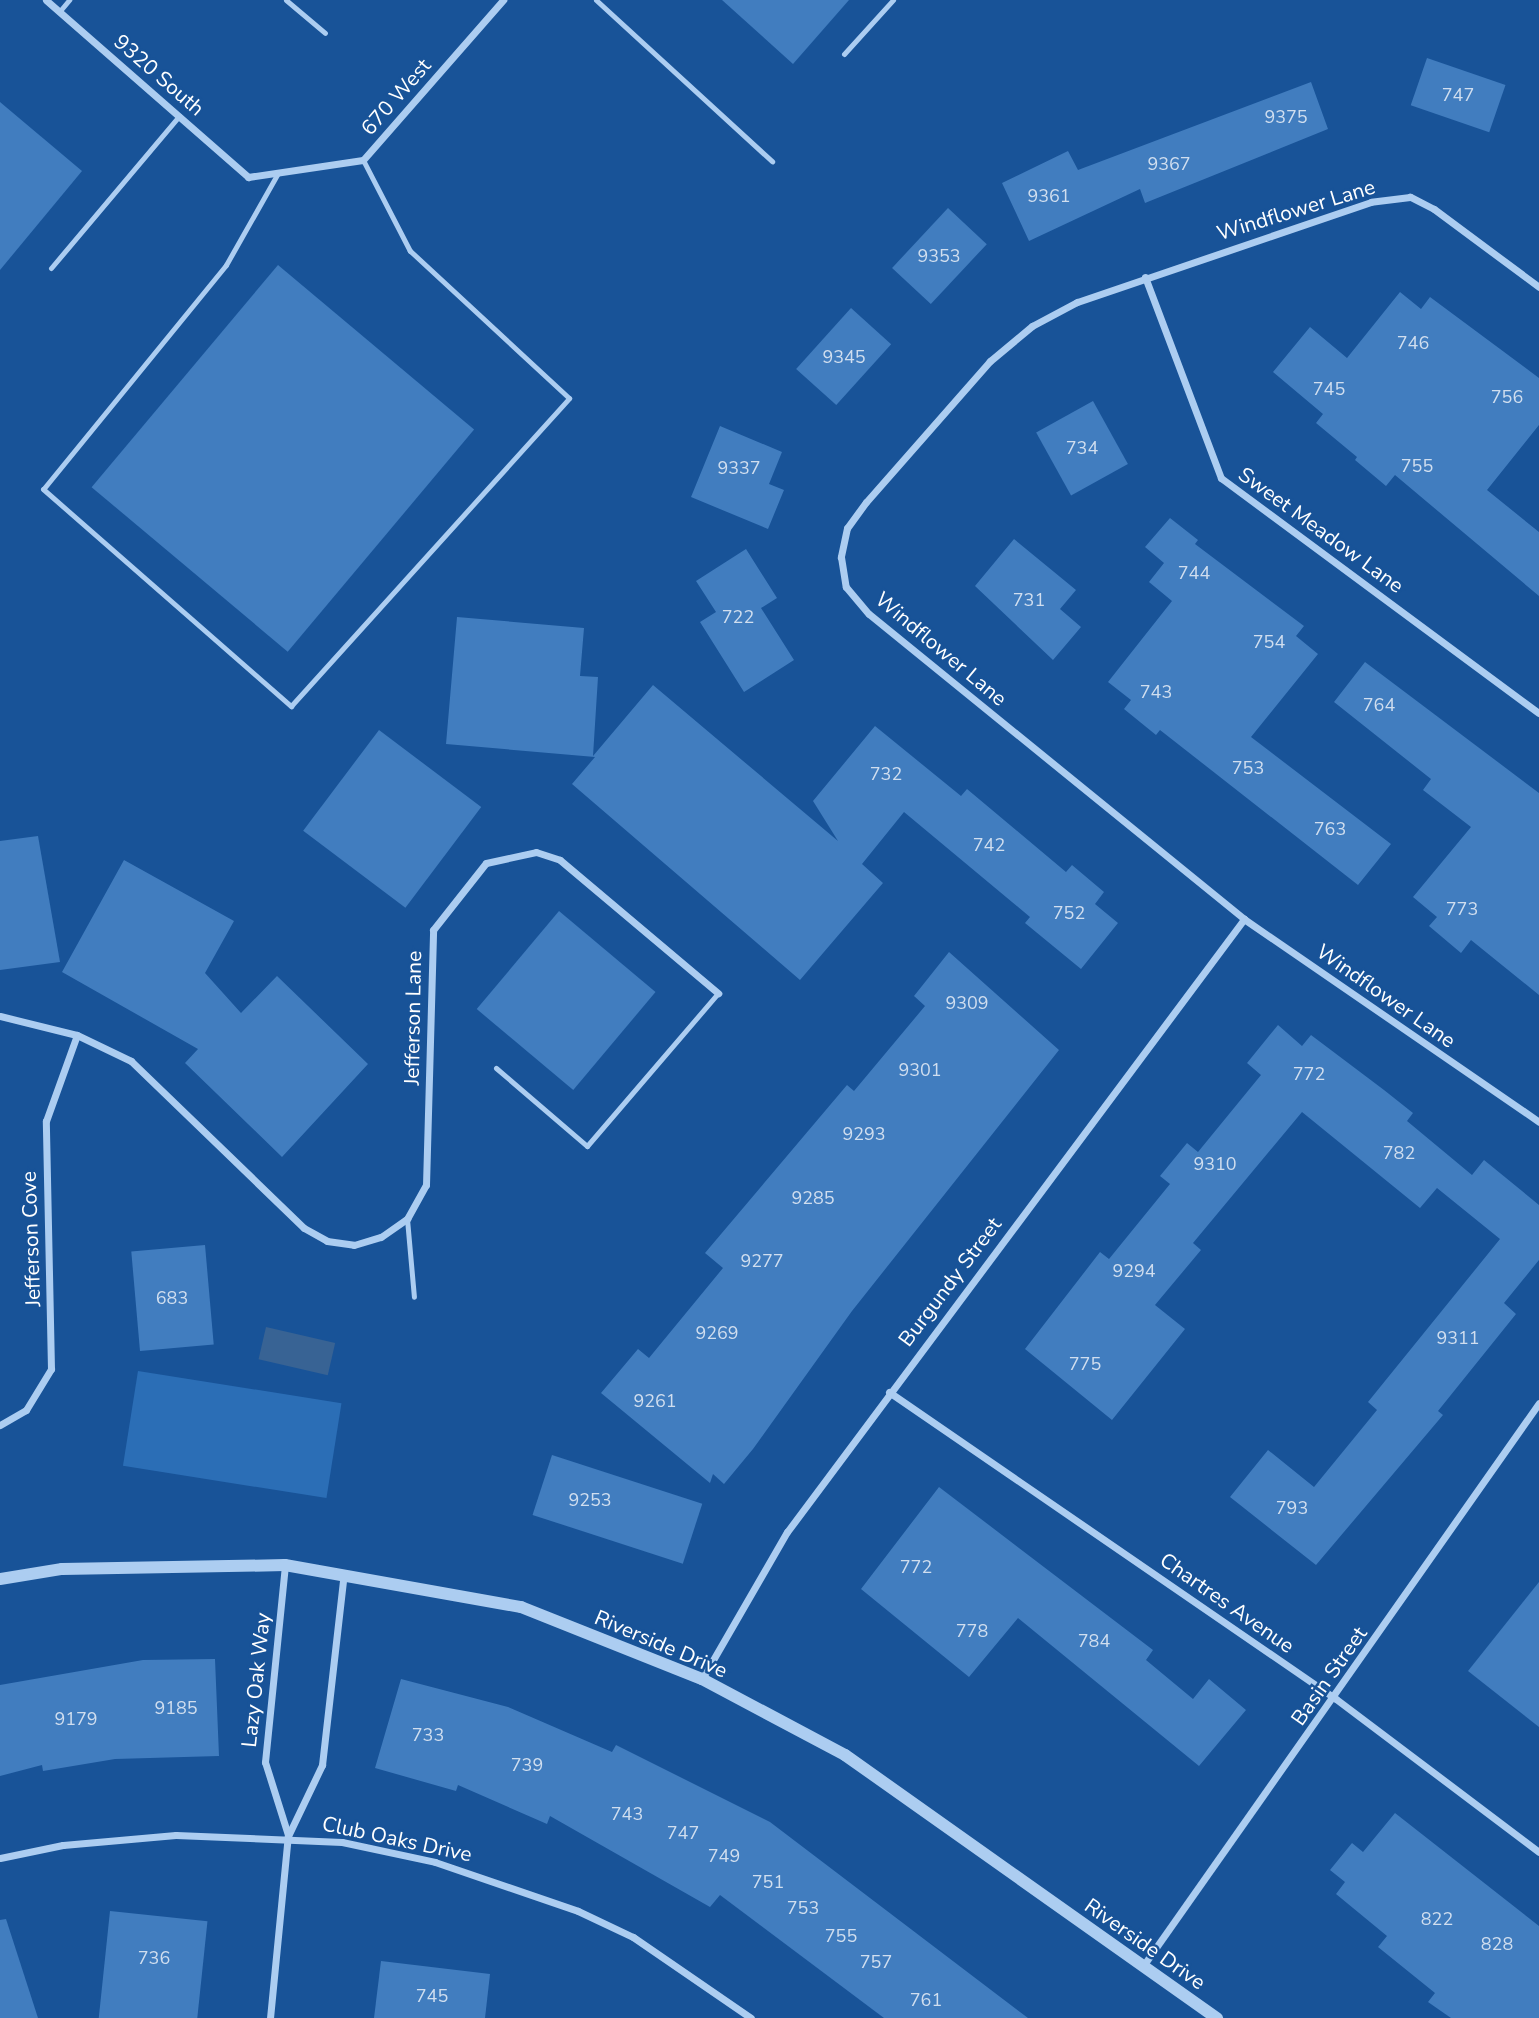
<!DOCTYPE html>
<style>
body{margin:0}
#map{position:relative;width:1539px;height:2018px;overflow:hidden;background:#185398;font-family:"Nunito Sans",sans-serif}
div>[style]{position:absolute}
.green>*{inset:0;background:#2b6eb6;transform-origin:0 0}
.water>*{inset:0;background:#386394;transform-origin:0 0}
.building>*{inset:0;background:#417dbf;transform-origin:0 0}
.service>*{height:5px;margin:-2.5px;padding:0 2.5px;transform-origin:2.5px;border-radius:2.5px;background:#accdf1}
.minor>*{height:7px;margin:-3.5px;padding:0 3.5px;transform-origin:3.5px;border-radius:3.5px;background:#accdf1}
.tertiary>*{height:12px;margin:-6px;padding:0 6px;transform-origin:6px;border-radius:6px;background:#accdf1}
span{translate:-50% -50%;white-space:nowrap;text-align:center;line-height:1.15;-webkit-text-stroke:5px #185398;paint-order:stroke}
.number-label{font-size:18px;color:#d0deef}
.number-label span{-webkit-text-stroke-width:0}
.street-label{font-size:21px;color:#fff}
</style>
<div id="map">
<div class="green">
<div style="left:138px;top:1371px;width:206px;height:96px;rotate:9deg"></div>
</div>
<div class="water">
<div style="left:266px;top:1327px;width:71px;height:33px;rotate:13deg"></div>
</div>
<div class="building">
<div style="clip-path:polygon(722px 0,849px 0,793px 64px)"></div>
<div style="left:1427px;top:58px;width:83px;height:50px;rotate:19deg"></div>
<div style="clip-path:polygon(1311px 82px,1328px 129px,1145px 203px,1140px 189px,1029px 241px,1002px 183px,1068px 151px,1078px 170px)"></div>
<div style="clip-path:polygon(0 102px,82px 171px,0 270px)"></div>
<div style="left:948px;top:208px;width:53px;height:82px;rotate:43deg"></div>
<div style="left:278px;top:265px;width:256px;height:290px;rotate:40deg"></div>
<div style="clip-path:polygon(1400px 292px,1421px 309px,1430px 297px,1539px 378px,1539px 425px,1487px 490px,1539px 532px,1539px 596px,1395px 475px,1386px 486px,1355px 460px,1357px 457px,1316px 423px,1323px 414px,1273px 372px,1310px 327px,1347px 358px)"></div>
<div style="left:851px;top:308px;width:54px;height:82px;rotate:42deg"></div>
<div style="left:1093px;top:401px;width:72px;height:65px;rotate:61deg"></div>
<div style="clip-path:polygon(720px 426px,782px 452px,769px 484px,784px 490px,768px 529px,691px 497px)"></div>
<div style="clip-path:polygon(1170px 518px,1198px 540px,1195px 544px,1304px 626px,1296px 636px,1318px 654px,1251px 737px,1391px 844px,1358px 885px,1160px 730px,1156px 735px,1124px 709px,1131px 700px,1108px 682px,1172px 601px,1149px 582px,1164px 563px,1145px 547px)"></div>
<div style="clip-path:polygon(1014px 539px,1076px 590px,1060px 609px,1081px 627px,1053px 660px,975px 586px)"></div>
<div style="clip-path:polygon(746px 549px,777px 598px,761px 608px,794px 660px,744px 692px,700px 622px,716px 612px,696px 581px)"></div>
<div style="clip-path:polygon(457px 617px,584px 628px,580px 676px,598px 677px,593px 756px,653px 685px,838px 841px,813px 801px,875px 726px,961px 796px,967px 789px,1066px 872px,1072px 865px,1104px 892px,1095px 904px,1118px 923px,1081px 969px,1025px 923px,1030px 917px,904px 812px,862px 864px,883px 883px,800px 980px,572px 784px,595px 757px,446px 744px)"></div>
<div style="clip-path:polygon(1365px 662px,1539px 793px,1539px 995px,1471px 940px,1461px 953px,1429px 926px,1437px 917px,1413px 897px,1471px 827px,1423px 790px,1431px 779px,1334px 702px)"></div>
<div style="left:379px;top:730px;width:128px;height:126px;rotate:37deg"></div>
<div style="clip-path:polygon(38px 836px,60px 962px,0 970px,0 841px)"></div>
<div style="clip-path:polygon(124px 860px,234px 921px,205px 973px,241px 1013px,277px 976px,368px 1064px,282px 1157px,185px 1063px,198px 1049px,62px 972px)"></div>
<div style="left:559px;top:911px;width:126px;height:128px;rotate:40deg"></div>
<div style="clip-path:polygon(949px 952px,1059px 1050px,852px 1311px,753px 1449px,724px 1484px,713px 1474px,710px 1483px,601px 1393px,638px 1349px,649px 1358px,723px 1268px,705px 1253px,847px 1085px,854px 1091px,925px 1006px,914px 996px)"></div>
<div style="clip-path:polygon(1278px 1025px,1302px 1046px,1311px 1035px,1384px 1090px,1413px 1113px,1407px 1121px,1472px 1175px,1484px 1160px,1539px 1205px,1539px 1260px,1504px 1303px,1516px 1314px,1438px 1411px,1443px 1415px,1316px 1565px,1230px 1497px,1268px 1450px,1314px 1487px,1377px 1410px,1368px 1402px,1500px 1239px,1437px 1188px,1420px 1208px,1302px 1112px,1193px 1243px,1201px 1250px,1155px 1305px,1185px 1329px,1112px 1420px,1025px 1349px,1100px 1252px,1109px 1259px,1170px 1184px,1160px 1176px,1187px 1143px,1198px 1152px,1261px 1075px,1247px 1063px)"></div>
<div style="left:205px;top:1245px;width:100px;height:74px;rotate:85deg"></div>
<div style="left:552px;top:1455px;width:158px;height:63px;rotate:18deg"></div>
<div style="clip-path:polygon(939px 1487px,1153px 1650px,1146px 1660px,1193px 1699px,1209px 1679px,1246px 1710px,1199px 1766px,1018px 1618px,969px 1677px,861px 1589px)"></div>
<div style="clip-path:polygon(1539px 1582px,1539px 1727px,1468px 1671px)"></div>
<div style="clip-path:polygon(215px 1659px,219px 1756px,115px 1759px,43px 1771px,42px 1765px,0 1776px,0 1685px,143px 1660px)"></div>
<div style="clip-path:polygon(401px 1679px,508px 1707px,612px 1752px,616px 1745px,770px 1822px,1028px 2018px,884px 2018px,720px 1895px,710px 1907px,550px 1816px,547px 1824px,458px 1785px,456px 1791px,375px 1768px)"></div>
<div style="clip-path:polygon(1395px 1813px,1539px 1926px,1539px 2018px,1451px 2018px,1428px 2002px,1435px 1993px,1378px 1947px,1387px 1936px,1336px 1894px,1345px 1882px,1330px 1870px,1352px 1843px,1363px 1852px)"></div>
<div style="left:110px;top:1911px;width:98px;height:108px;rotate:6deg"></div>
<div style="clip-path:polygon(6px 1919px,38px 2018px,0 2018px,0 1920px)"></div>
<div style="clip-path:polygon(381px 1961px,490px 1974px,485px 2018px,374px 2018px)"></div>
</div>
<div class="service">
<div style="left:286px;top:0;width:51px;rotate:40.2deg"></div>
<div style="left:596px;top:0;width:239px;rotate:42.5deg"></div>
<div style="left:59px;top:12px;width:16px;rotate:-50deg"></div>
<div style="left:844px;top:54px;width:73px;rotate:-47.8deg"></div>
<div style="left:278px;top:173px;width:106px;rotate:119.5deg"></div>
<div style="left:226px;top:265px;width:289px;rotate:129.2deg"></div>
<div style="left:43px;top:489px;width:330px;rotate:41.2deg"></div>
<div style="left:291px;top:706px;width:415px;rotate:-47.9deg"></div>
<div style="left:569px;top:398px;width:217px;rotate:-137.2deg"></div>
<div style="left:410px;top:251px;width:102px;rotate:-117.3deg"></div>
<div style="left:51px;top:268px;width:199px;rotate:-49.9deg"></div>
<div style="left:496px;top:1068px;width:120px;rotate:40.6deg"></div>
<div style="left:587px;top:1146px;width:201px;rotate:-49.4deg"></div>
<div style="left:407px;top:1219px;width:78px;rotate:84.9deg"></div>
</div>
<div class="minor">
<div style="left:46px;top:0;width:269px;rotate:41.2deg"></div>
<div style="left:248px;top:177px;width:116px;rotate:-8.4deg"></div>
<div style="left:363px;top:160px;width:213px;rotate:-48.8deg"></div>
<div style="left:1145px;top:277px;width:215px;rotate:69.3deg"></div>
<div style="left:1221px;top:478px;width:395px;rotate:36.5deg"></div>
<div style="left:1539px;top:287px;width:131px;rotate:-143.4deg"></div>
<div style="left:1434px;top:209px;width:27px;rotate:-153deg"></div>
<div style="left:1410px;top:197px;width:39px;rotate:173deg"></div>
<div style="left:1371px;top:202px;width:311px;rotate:161.2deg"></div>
<div style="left:1077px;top:302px;width:51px;rotate:151.9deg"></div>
<div style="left:1032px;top:326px;width:55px;rotate:140.2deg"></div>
<div style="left:990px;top:361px;width:188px;rotate:131.3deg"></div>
<div style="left:866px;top:502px;width:32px;rotate:126deg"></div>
<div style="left:847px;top:528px;width:30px;rotate:102deg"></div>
<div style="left:841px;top:557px;width:30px;rotate:81deg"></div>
<div style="left:846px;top:587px;width:35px;rotate:50deg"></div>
<div style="left:869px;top:614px;width:483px;rotate:39.1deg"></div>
<div style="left:1244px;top:919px;width:358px;rotate:34.5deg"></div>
<div style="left:0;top:1016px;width:79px;rotate:13.9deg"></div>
<div style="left:77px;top:1035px;width:60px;rotate:25.7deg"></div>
<div style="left:131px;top:1061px;width:240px;rotate:44deg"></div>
<div style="left:304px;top:1228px;width:26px;rotate:29deg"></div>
<div style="left:327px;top:1241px;width:27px;rotate:8deg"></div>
<div style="left:354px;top:1245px;width:28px;rotate:-17deg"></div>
<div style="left:381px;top:1237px;width:32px;rotate:-35deg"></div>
<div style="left:407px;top:1219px;width:39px;rotate:-61deg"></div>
<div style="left:426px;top:1185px;width:255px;rotate:-88.4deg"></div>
<div style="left:433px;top:930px;width:85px;rotate:-51.7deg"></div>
<div style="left:486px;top:863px;width:51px;rotate:-12.4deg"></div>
<div style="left:536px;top:852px;width:25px;rotate:18deg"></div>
<div style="left:560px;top:860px;width:207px;rotate:40.1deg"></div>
<div style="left:889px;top:1392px;width:542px;rotate:34.48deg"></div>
<div style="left:1336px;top:1699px;width:254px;rotate:37deg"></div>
<div style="left:0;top:1425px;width:30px;rotate:-30deg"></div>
<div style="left:26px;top:1410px;width:48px;rotate:-58.6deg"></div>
<div style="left:51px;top:1369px;width:248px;rotate:-91.2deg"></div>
<div style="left:46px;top:1121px;width:91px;rotate:-70.2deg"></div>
<div style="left:285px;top:1565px;width:198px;rotate:95.8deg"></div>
<div style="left:265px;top:1762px;width:77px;rotate:72.5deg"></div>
<div style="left:702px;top:1679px;width:170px;rotate:-60deg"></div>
<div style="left:787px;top:1532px;width:765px;rotate:-53.29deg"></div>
<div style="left:0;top:1858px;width:64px;rotate:-11.7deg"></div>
<div style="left:63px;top:1845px;width:113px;rotate:-5.1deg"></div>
<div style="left:176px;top:1835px;width:166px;rotate:2.4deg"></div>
<div style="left:342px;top:1842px;width:95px;rotate:12.1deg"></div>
<div style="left:435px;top:1862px;width:151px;rotate:18.9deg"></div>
<div style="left:578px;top:1911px;width:61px;rotate:25.3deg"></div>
<div style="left:633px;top:1937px;width:143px;rotate:34.5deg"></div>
<div style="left:1143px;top:1966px;width:688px;rotate:-54.88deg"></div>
<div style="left:270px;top:2018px;width:183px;rotate:-84.4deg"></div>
<div style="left:288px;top:1836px;width:79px;rotate:-64.4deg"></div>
<div style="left:322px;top:1765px;width:193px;rotate:-83.5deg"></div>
</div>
<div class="tertiary">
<div style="left:0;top:1579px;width:63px;rotate:-9.2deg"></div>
<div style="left:62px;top:1569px;width:223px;rotate:-1deg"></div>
<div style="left:285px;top:1565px;width:240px;rotate:10.1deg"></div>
<div style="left:521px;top:1607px;width:195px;rotate:21.7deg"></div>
<div style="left:702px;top:1679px;width:162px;rotate:28deg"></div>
<div style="left:845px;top:1755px;width:456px;rotate:35.3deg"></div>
</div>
<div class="number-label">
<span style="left:1458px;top:95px">747</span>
<span style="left:1286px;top:117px">9375</span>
<span style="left:1169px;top:164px">9367</span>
<span style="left:1049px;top:196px">9361</span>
<span style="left:939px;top:256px">9353</span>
<span style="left:1413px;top:343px">746</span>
<span style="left:844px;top:357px">9345</span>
<span style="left:1329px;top:389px">745</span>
<span style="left:1507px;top:397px">756</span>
<span style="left:1082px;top:448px">734</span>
<span style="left:1417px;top:466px">755</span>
<span style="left:739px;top:468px">9337</span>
<span style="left:1194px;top:573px">744</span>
<span style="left:1029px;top:600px">731</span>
<span style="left:738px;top:617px">722</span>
<span style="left:1269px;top:642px">754</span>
<span style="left:1156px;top:692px">743</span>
<span style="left:1379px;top:705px">764</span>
<span style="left:1248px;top:768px">753</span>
<span style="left:886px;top:774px">732</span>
<span style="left:1330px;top:829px">763</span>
<span style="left:989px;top:845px">742</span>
<span style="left:1462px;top:909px">773</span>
<span style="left:1069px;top:913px">752</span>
<span style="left:967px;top:1003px">9309</span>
<span style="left:920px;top:1070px">9301</span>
<span style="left:1309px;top:1074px">772</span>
<span style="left:864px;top:1134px">9293</span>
<span style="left:1399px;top:1153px">782</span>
<span style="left:1215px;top:1164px">9310</span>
<span style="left:813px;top:1198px">9285</span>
<span style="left:762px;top:1261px">9277</span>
<span style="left:1134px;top:1271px">9294</span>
<span style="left:172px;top:1298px">683</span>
<span style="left:717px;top:1333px">9269</span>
<span style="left:1458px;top:1338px">9311</span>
<span style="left:1085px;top:1364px">775</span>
<span style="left:655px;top:1401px">9261</span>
<span style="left:590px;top:1500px">9253</span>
<span style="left:1292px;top:1508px">793</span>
<span style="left:916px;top:1567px">772</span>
<span style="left:972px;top:1631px">778</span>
<span style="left:1094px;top:1641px">784</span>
<span style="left:176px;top:1708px">9185</span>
<span style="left:76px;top:1719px">9179</span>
<span style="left:428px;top:1735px">733</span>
<span style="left:527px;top:1765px">739</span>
<span style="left:627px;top:1814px">743</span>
<span style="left:683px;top:1833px">747</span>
<span style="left:724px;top:1856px">749</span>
<span style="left:768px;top:1882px">751</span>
<span style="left:803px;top:1908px">753</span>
<span style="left:1437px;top:1919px">822</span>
<span style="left:841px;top:1936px">755</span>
<span style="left:1497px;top:1944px">828</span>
<span style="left:154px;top:1958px">736</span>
<span style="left:876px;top:1962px">757</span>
<span style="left:432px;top:1996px">745</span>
<span style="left:926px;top:2000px">761</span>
</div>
<div class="street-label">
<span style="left:159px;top:75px;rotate:41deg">9320 South</span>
<span style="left:396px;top:97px;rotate:-49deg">670 West</span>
<span style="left:1296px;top:210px;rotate:-17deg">Windflower Lane</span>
<span style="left:1321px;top:530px;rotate:36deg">Sweet Meadow Lane</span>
<span style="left:941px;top:649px;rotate:40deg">Windflower Lane</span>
<span style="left:1386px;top:996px;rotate:35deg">Windflower Lane</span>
<span style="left:413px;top:1018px;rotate:-89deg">Jefferson Lane</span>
<span style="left:31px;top:1239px;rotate:-92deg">Jefferson Cove</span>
<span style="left:950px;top:1282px;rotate:-53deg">Burgundy Street</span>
<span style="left:1227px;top:1603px;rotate:35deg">Chartres Avenue</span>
<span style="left:661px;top:1644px;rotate:23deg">Riverside Drive</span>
<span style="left:1329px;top:1676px;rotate:-55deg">Basin Street</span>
<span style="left:256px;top:1680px;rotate:-84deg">Lazy Oak Way</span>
<span style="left:397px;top:1839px;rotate:12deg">Club Oaks Drive</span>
<span style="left:1145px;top:1944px;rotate:35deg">Riverside Drive</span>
</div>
</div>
